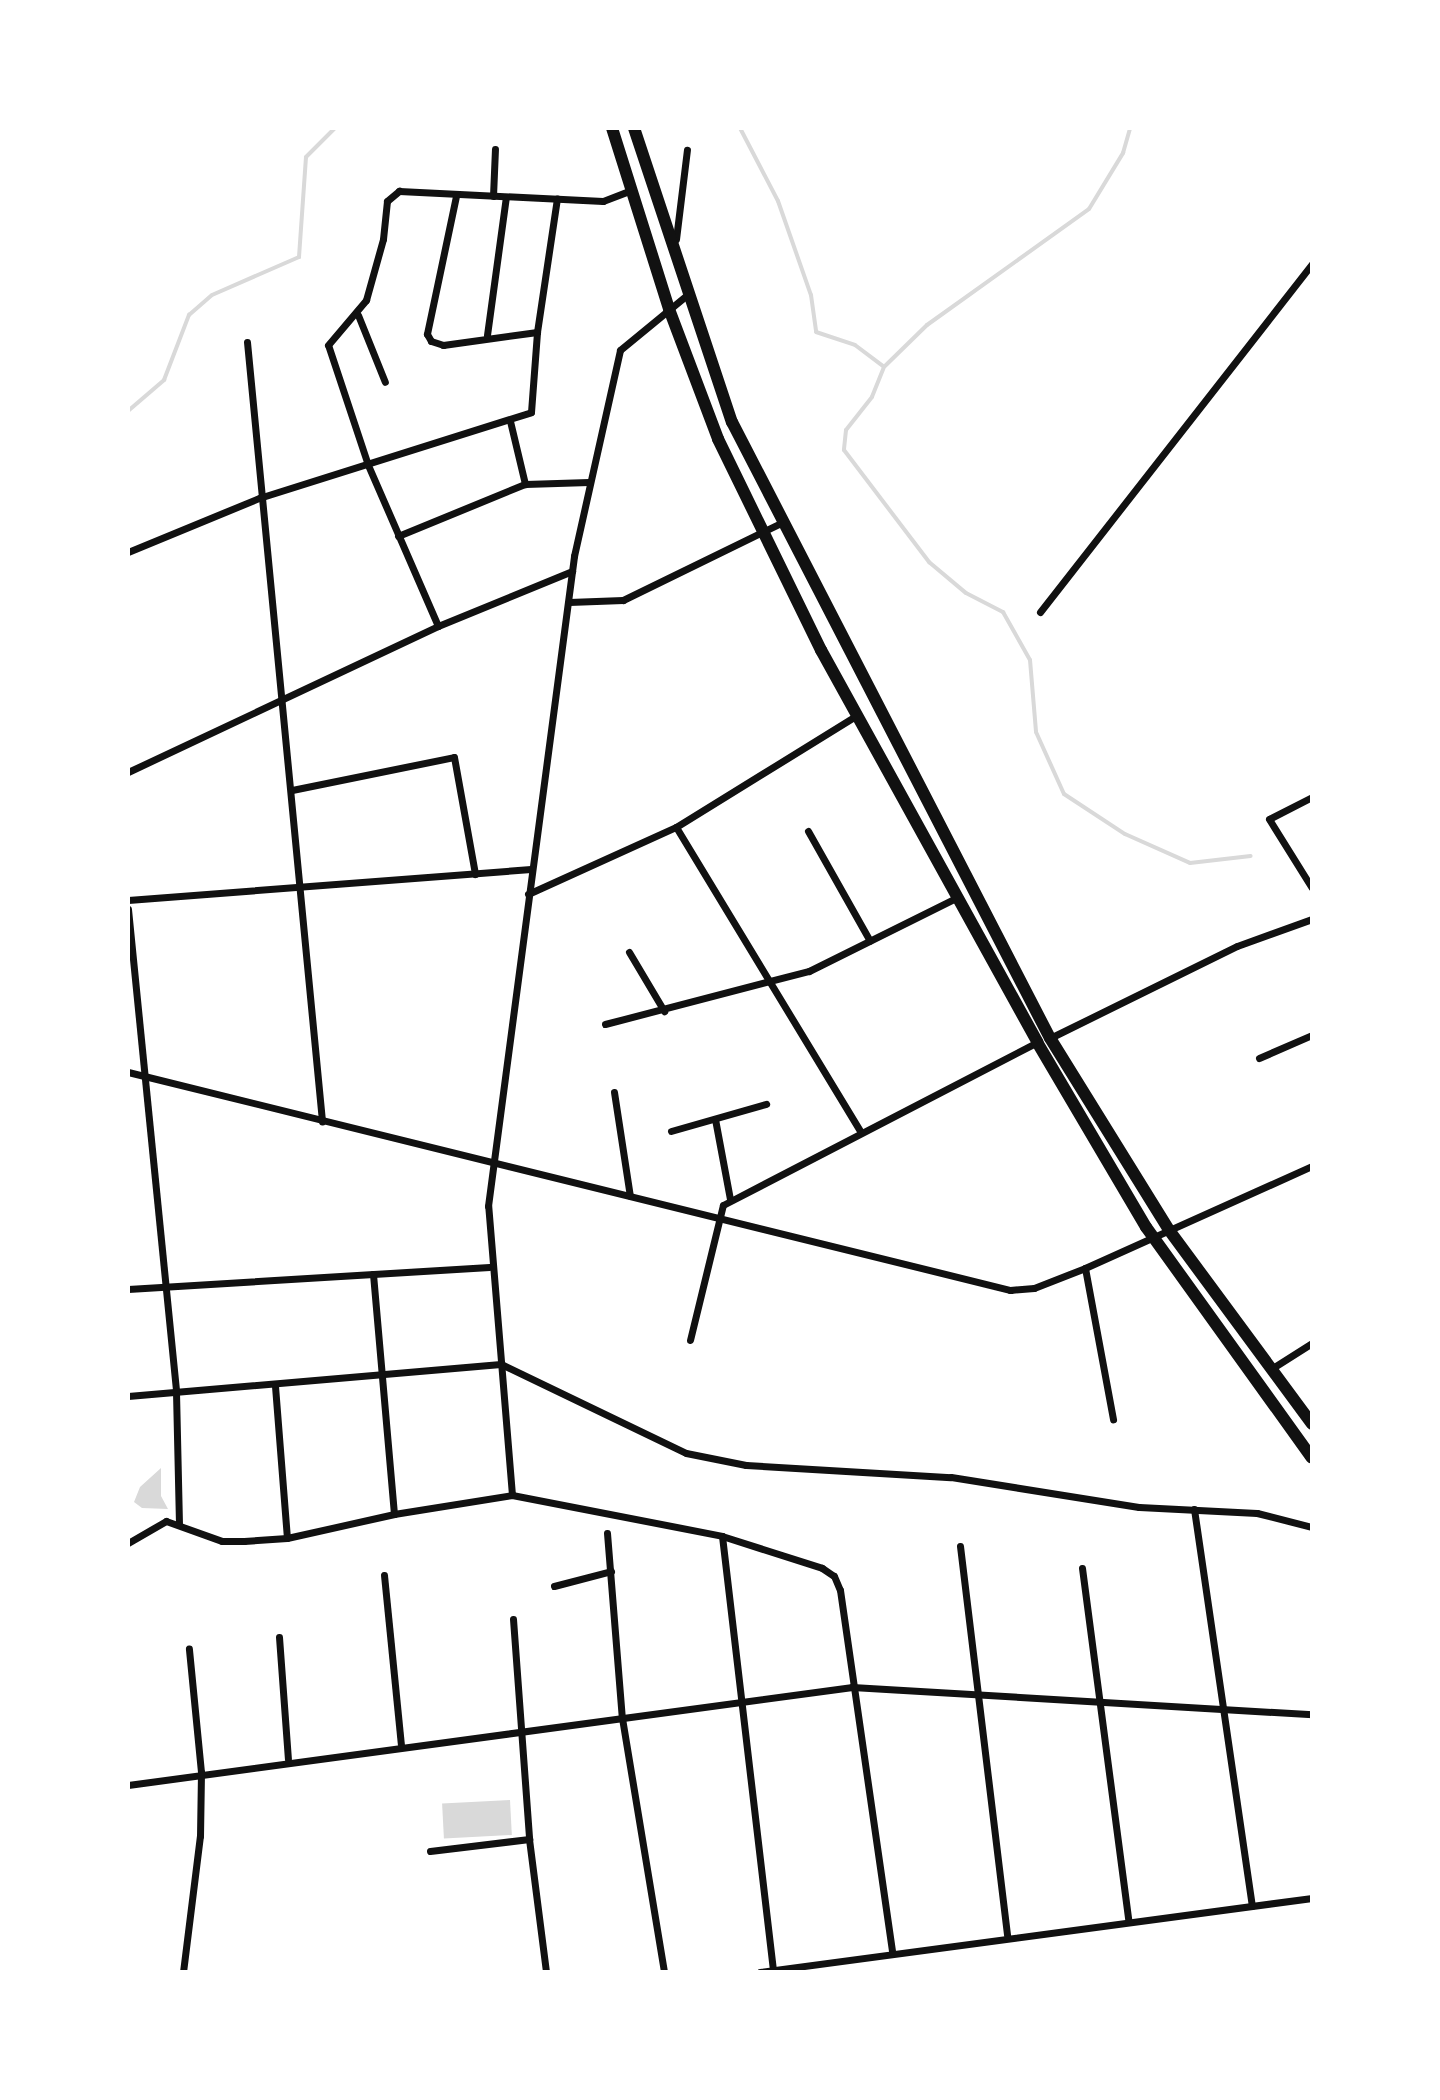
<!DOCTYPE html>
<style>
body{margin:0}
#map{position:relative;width:1440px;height:2100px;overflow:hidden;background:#fff;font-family:"PT Sans",sans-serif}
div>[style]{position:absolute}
.water>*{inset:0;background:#d9d9d9;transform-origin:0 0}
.stream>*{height:4px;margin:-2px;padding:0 2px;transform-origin:2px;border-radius:2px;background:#d9d9d9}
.minor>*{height:7px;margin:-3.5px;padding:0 3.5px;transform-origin:3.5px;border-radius:3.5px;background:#111}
.primary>*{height:12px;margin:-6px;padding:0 6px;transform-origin:6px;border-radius:6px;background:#111}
span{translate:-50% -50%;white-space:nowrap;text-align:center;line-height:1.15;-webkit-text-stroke:6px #fff;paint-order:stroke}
.frame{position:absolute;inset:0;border:130px solid #fff;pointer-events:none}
</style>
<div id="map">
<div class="water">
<div style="clip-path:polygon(161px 1468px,161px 1496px,168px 1509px,142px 1508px,134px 1502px,140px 1487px)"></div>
<div style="left:510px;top:1800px;width:35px;height:68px;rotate:87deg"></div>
</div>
<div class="stream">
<div style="left:740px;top:128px;width:82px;rotate:62.5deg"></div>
<div style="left:778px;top:201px;width:100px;rotate:70.7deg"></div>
<div style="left:811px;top:295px;width:37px;rotate:82deg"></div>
<div style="left:816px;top:332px;width:41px;rotate:18.4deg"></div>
<div style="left:855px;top:345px;width:36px;rotate:37deg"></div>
<div style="left:884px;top:367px;width:32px;rotate:112deg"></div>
<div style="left:872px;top:397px;width:42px;rotate:128.2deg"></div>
<div style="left:846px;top:430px;width:20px;rotate:96deg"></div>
<div style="left:844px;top:450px;width:141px;rotate:52.8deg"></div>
<div style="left:929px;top:562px;width:48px;rotate:40deg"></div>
<div style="left:966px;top:593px;width:42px;rotate:27.2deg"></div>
<div style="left:1003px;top:612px;width:55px;rotate:60.6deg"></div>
<div style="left:1030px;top:660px;width:72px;rotate:85.2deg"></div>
<div style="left:1036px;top:732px;width:68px;rotate:65.7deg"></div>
<div style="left:1064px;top:794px;width:73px;rotate:33.3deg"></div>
<div style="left:1125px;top:834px;width:71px;rotate:24deg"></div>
<div style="left:1190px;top:863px;width:61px;rotate:-6.5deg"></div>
<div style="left:885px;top:366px;width:59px;rotate:-44.3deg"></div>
<div style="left:927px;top:325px;width:199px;rotate:-35.6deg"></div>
<div style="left:1089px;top:209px;width:66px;rotate:-58.7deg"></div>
<div style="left:1123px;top:153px;width:26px;rotate:-74deg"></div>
<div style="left:128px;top:411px;width:48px;rotate:-40.7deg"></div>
<div style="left:164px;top:380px;width:70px;rotate:-69deg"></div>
<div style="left:189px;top:315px;width:30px;rotate:-41deg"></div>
<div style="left:212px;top:295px;width:95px;rotate:-23.6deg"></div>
<div style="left:299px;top:257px;width:100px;rotate:-86deg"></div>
<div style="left:306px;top:157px;width:41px;rotate:-45deg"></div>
</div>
<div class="minor">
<div style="left:456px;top:196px;width:141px;rotate:101.9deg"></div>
<div style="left:427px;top:334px;width:8px;rotate:60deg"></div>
<div style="left:431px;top:341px;width:13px;rotate:18deg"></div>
<div style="left:443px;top:345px;width:95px;rotate:-7.9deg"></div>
<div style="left:493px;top:196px;width:47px;rotate:-87.6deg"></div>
<div style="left:676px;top:239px;width:90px;rotate:-83deg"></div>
<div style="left:358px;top:315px;width:72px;rotate:68.1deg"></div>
<div style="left:487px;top:335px;width:139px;rotate:-82.2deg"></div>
<div style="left:247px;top:342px;width:783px;rotate:84.5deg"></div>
<div style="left:510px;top:421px;width:65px;rotate:76.6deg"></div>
<div style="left:398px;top:536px;width:137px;rotate:-22.3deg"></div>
<div style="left:525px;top:484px;width:64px;rotate:-1.8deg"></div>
<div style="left:128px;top:552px;width:142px;rotate:-22.4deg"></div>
<div style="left:259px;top:498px;width:285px;rotate:-17.5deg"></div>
<div style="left:531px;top:412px;width:80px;rotate:-85.7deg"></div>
<div style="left:537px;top:332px;width:135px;rotate:-81.5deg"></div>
<div style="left:569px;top:602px;width:54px;rotate:-2.1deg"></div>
<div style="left:623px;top:600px;width:176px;rotate:-26deg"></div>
<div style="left:1040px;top:612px;width:442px;rotate:-52deg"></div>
<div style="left:438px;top:626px;width:176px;rotate:-113.5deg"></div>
<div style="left:368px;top:465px;width:126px;rotate:-108.4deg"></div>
<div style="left:328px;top:345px;width:59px;rotate:-49.8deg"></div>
<div style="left:366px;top:300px;width:63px;rotate:-74.4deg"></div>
<div style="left:383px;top:239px;width:38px;rotate:-84deg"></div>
<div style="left:387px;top:201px;width:16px;rotate:-40deg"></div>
<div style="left:399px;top:191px;width:204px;rotate:2.8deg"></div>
<div style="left:603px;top:201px;width:31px;rotate:-21deg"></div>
<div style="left:128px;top:772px;width:343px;rotate:-25.2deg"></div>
<div style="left:438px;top:626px;width:145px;rotate:-22.3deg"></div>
<div style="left:292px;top:790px;width:165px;rotate:-11.5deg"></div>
<div style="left:454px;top:757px;width:119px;rotate:79.8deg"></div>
<div style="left:1312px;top:797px;width:48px;rotate:152.9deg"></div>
<div style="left:1269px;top:819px;width:81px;rotate:58.1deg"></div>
<div style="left:676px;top:827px;width:355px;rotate:58.8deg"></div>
<div style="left:808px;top:831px;width:126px;rotate:60.6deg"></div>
<div style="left:528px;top:894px;width:162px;rotate:-24.4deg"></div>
<div style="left:676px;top:827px;width:213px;rotate:-31.7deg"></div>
<div style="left:128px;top:900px;width:404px;rotate:-4.4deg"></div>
<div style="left:128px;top:909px;width:485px;rotate:84.3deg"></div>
<div style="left:176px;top:1392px;width:131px;rotate:88.7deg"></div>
<div style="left:629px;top:952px;width:69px;rotate:59.3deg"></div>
<div style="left:605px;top:1024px;width:211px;rotate:-14.6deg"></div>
<div style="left:809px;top:971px;width:166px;rotate:-26.4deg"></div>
<div style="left:1050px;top:1038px;width:208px;rotate:-26.2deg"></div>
<div style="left:1237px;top:946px;width:80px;rotate:-19.8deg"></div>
<div style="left:1259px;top:1058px;width:58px;rotate:-23.5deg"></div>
<div style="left:128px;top:1072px;width:909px;rotate:13.88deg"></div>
<div style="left:1010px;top:1290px;width:24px;rotate:-5deg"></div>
<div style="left:1034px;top:1288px;width:55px;rotate:-21.4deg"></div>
<div style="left:1085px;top:1268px;width:249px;rotate:-24.2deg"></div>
<div style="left:614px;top:1092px;width:105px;rotate:81.3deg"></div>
<div style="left:715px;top:1119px;width:81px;rotate:79.4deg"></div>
<div style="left:671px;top:1131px;width:99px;rotate:-15.9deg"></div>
<div style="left:1085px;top:1268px;width:154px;rotate:79.5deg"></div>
<div style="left:373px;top:1274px;width:241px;rotate:85deg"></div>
<div style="left:128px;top:1289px;width:362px;rotate:-3.5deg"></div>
<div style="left:690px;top:1340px;width:139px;rotate:-76.3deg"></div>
<div style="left:723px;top:1205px;width:354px;rotate:-27.4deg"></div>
<div style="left:1271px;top:1369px;width:49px;rotate:-32.4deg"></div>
<div style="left:275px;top:1386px;width:152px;rotate:85.5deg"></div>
<div style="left:128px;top:1396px;width:374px;rotate:-4.9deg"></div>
<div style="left:501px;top:1364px;width:205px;rotate:25.7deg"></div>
<div style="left:686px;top:1453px;width:61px;rotate:11.3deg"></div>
<div style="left:746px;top:1465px;width:205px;rotate:3.4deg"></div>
<div style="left:951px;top:1477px;width:190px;rotate:9.1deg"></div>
<div style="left:1139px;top:1507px;width:118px;rotate:2.9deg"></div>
<div style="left:1257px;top:1513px;width:57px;rotate:14.3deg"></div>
<div style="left:512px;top:1495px;width:290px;rotate:-94.7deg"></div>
<div style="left:488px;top:1206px;width:656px;rotate:-82.46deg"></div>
<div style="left:574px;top:556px;width:211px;rotate:-77.4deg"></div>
<div style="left:620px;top:350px;width:87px;rotate:-39.4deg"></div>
<div style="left:1194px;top:1509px;width:401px;rotate:81.7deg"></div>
<div style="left:607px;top:1533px;width:186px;rotate:85.4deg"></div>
<div style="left:622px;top:1718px;width:257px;rotate:80.6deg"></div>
<div style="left:722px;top:1536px;width:438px;rotate:83.3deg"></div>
<div style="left:128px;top:1543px;width:44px;rotate:-30.1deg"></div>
<div style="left:166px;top:1521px;width:59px;rotate:19.7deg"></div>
<div style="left:222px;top:1541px;width:22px"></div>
<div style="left:244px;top:1541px;width:43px;rotate:-4deg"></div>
<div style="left:287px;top:1538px;width:110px;rotate:-12.6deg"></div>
<div style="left:394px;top:1514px;width:120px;rotate:-9.1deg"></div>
<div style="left:512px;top:1495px;width:214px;rotate:11deg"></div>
<div style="left:722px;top:1536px;width:105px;rotate:17.7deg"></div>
<div style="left:822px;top:1568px;width:14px;rotate:34deg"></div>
<div style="left:834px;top:1576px;width:15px;rotate:67deg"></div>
<div style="left:840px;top:1590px;width:365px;rotate:81.8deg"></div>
<div style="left:960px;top:1546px;width:392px;rotate:83.1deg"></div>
<div style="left:1082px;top:1568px;width:354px;rotate:82.5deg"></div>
<div style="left:384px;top:1575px;width:170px;rotate:84.3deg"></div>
<div style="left:554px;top:1586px;width:59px;rotate:-14.7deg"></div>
<div style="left:513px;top:1619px;width:221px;rotate:85.8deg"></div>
<div style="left:529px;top:1839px;width:134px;rotate:82.7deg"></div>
<div style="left:279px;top:1637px;width:122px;rotate:85.8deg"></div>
<div style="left:128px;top:1785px;width:731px;rotate:-7.71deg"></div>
<div style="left:852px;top:1687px;width:461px;rotate:3.4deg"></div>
<div style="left:430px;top:1851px;width:100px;rotate:-6.9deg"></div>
<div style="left:183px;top:1972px;width:137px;rotate:-82.9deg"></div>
<div style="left:200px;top:1836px;width:64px;rotate:-89.1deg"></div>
<div style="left:201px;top:1772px;width:124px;rotate:-95.6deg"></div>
<div style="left:760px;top:1972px;width:557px;rotate:-7.64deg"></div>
</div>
<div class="primary">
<div style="left:612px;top:128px;width:190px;rotate:72.5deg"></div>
<div style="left:669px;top:309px;width:139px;rotate:69.3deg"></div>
<div style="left:718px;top:439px;width:235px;rotate:64deg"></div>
<div style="left:821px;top:650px;width:448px;rotate:61.1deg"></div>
<div style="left:1037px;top:1042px;width:215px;rotate:59.5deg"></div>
<div style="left:1146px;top:1227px;width:284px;rotate:54.3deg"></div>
<div style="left:634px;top:128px;width:310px;rotate:71.6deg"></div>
<div style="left:732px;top:422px;width:693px;rotate:62.7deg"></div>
<div style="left:1050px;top:1038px;width:226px;rotate:58.2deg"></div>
<div style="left:1169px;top:1230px;width:241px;rotate:53.6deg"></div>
</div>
<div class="frame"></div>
</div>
